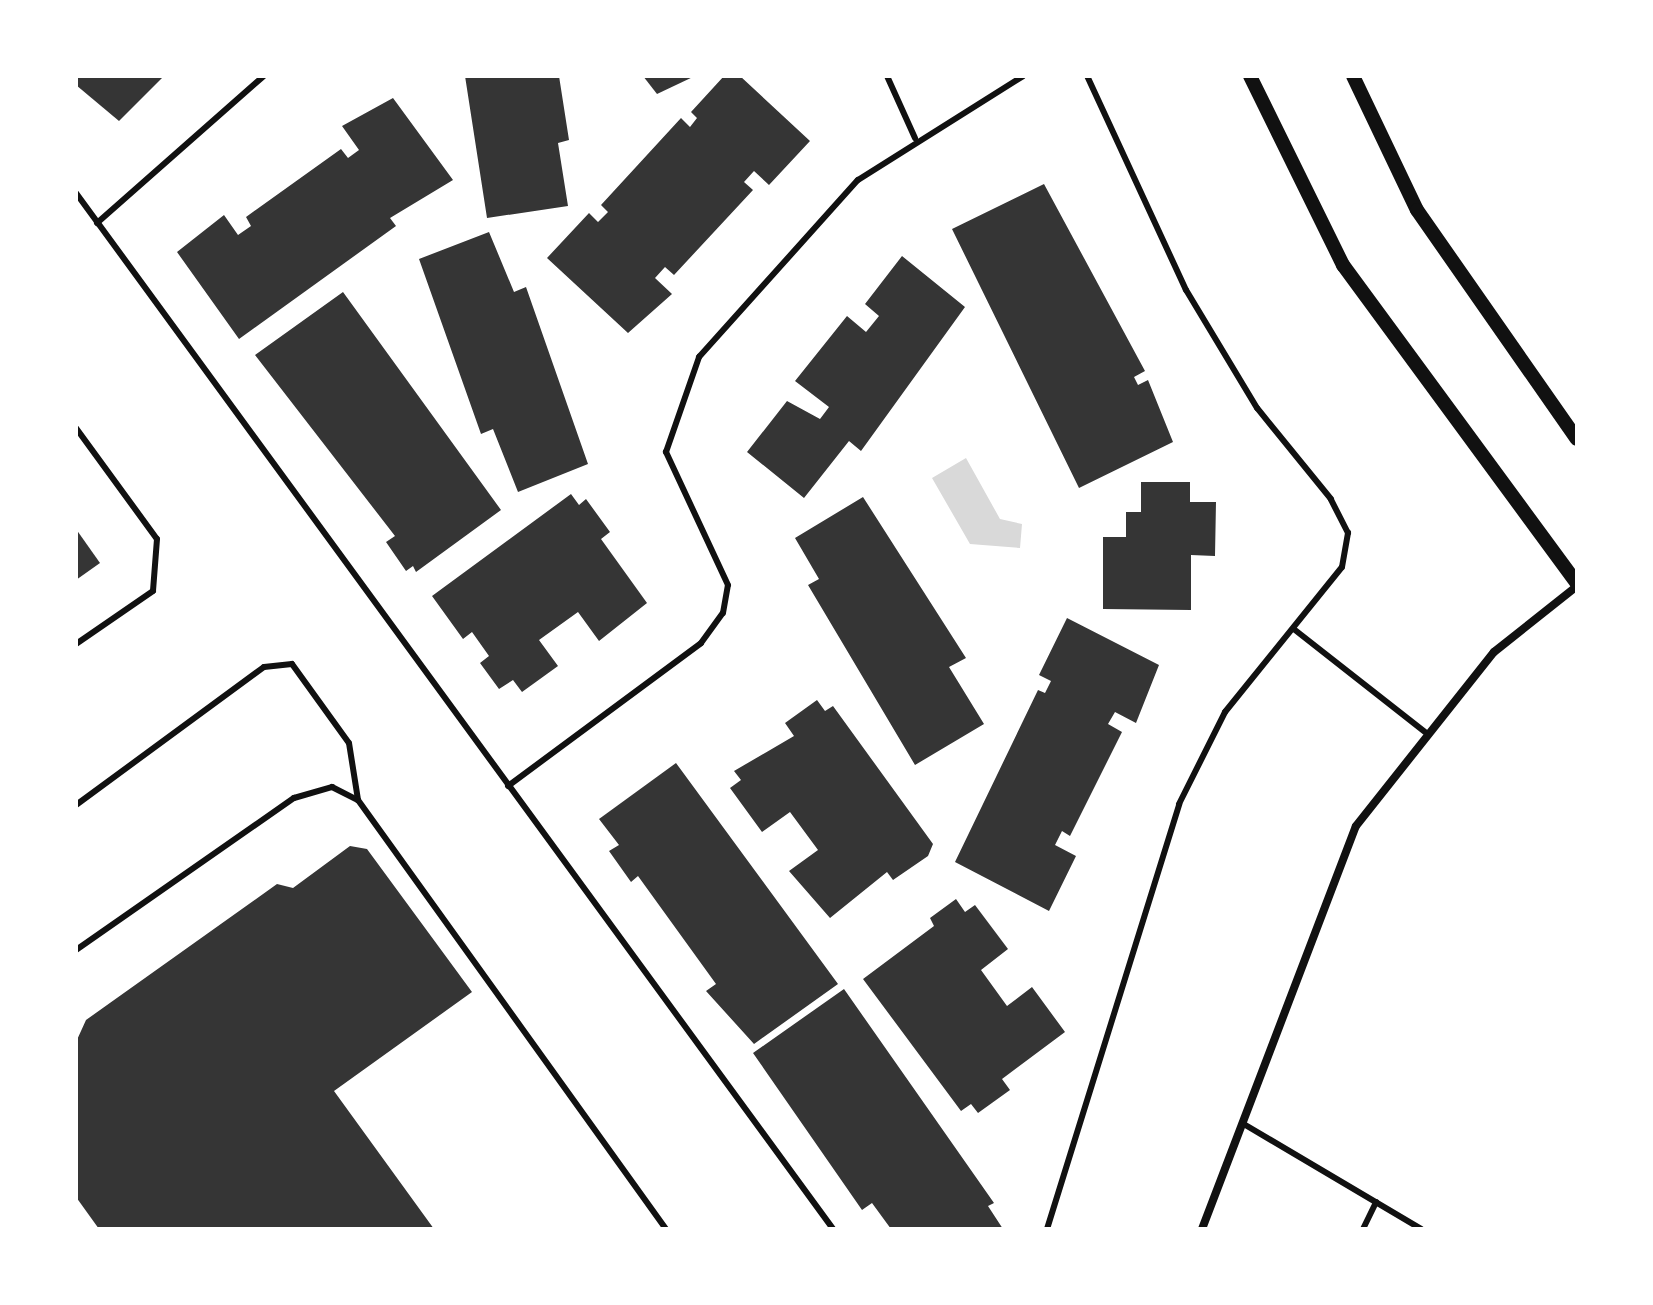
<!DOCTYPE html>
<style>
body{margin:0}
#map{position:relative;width:1653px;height:1305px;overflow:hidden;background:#fff;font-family:"Noto Serif",serif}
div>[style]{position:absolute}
.water>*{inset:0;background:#d9d9d9}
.building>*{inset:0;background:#353535}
.service>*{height:6px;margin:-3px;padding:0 3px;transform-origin:3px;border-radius:3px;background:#111}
.minor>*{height:8px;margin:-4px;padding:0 4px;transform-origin:4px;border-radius:4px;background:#111}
.tertiary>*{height:14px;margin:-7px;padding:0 7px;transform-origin:7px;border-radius:7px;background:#111}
span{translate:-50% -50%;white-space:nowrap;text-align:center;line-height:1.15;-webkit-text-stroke:6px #fff;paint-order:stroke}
.frame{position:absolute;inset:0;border:78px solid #fff;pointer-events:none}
</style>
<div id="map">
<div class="water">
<div style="clip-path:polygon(966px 458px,1000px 519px,1022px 524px,1020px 548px,970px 544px,932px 478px)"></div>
</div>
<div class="building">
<div style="clip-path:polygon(76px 76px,164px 76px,119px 121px,76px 85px)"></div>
<div style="clip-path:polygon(465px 76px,559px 76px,569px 140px,558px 143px,568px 206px,487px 218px)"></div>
<div style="clip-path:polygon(643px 76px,695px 76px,657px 94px)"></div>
<div style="clip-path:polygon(724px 76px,740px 76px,810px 141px,769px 185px,754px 171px,744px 182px,753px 190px,674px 275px,665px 267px,655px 278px,672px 294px,628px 333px,547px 258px,589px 213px,598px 222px,608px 212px,601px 205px,681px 118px,690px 127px,697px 118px,691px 112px)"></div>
<div style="clip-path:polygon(393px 98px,453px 180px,390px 218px,396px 226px,239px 339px,177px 252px,224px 215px,238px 235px,251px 226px,246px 217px,341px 149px,348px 158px,359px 150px,342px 126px)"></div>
<div style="clip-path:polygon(1044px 184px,1145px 371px,1134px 377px,1138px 385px,1148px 380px,1173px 442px,1079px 488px,952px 229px)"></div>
<div style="clip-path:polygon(489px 232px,514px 292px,526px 287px,588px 464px,518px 492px,493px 429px,481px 434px,419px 259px)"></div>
<div style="clip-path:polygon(902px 256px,965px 307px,861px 451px,849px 441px,804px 498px,747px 452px,787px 401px,820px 419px,829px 407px,795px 381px,847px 316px,866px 332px,879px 316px,865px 304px)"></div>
<div style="clip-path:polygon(343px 292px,501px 510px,416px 572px,413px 566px,406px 571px,386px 542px,395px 536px,255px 355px)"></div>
<div style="clip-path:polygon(1141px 482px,1190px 482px,1190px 502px,1216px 502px,1215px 556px,1191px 555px,1191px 610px,1103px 609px,1103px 537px,1126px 537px,1126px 512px,1141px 512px)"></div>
<div style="clip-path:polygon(571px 494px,579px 505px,586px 499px,610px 532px,601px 539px,647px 603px,599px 641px,578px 612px,539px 640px,558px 666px,522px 692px,513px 680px,499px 689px,480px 663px,489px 656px,472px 632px,463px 639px,432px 596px)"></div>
<div style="clip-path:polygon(863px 497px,966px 658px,949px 667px,984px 724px,915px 765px,808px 585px,819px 579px,795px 538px)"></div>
<div style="clip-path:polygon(76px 529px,100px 563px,76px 580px)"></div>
<div style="clip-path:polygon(1067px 618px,1159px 665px,1136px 723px,1115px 712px,1108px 724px,1122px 732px,1070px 836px,1062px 831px,1055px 845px,1076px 856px,1049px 911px,955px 862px,1038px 690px,1045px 693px,1051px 681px,1039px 675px)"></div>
<div style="clip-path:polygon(817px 700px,825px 711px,833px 706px,933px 844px,928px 856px,893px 880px,887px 872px,830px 918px,789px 871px,818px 850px,790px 812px,762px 832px,730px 788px,741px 780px,734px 771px,794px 736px,785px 723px)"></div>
<div style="clip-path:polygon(676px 763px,838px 984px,754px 1044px,706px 991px,716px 984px,638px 876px,631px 882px,609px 851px,619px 845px,599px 819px)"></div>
<div style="clip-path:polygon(350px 846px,367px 849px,472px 992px,334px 1091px,434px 1229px,99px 1229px,76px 1197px,76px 1042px,86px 1020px,277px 884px,293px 888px)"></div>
<div style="clip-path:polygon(956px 899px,965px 912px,975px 905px,1008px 949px,981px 970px,1007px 1006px,1032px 987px,1065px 1032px,1002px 1079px,1010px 1090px,978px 1113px,971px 1104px,961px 1111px,863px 979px,934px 926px,930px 918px)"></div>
<div style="clip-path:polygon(844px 989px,994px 1203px,988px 1206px,1003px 1229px,891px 1229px,872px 1203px,862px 1210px,753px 1053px)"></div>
</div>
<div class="service">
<div style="left:887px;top:76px;width:68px;rotate:65.7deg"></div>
<div style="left:76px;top:193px;width:1283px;rotate:53.84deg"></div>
<div style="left:97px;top:223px;width:222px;rotate:-41.4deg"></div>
<div style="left:76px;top:428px;width:137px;rotate:53.9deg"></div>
<div style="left:157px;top:539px;width:52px;rotate:94.4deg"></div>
<div style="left:153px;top:591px;width:93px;rotate:145.5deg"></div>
<div style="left:1295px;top:630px;width:165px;rotate:38.1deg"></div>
<div style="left:508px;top:786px;width:240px;rotate:-36.5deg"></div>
<div style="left:701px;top:643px;width:37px;rotate:-54deg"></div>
<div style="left:723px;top:613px;width:28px;rotate:-80deg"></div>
<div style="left:728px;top:585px;width:147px;rotate:-115deg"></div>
<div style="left:666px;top:452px;width:101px;rotate:-70.8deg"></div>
<div style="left:699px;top:357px;width:238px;rotate:-48.1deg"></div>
<div style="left:858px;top:180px;width:195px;rotate:-32.2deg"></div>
<div style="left:76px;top:805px;width:233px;rotate:-36.3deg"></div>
<div style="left:264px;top:667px;width:28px;rotate:-6deg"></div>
<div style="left:292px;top:664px;width:97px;rotate:54.2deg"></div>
<div style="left:349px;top:743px;width:58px;rotate:81deg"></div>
<div style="left:76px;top:950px;width:266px;rotate:-34.9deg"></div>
<div style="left:294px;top:798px;width:40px;rotate:-16deg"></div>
<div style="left:332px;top:787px;width:29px;rotate:27deg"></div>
<div style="left:358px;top:800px;width:528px;rotate:54.32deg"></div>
<div style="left:1242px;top:1123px;width:208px;rotate:30.6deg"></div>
<div style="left:1047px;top:1229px;width:445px;rotate:-72.7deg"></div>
<div style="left:1179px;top:804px;width:103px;rotate:-63.4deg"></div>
<div style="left:1225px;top:712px;width:186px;rotate:-51.1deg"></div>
<div style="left:1342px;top:567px;width:35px;rotate:-80deg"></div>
<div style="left:1348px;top:533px;width:38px;rotate:-117deg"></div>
<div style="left:1331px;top:499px;width:117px;rotate:-129.1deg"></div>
<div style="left:1257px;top:408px;width:138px;rotate:-121deg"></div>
<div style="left:1186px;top:290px;width:236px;rotate:-114.8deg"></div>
<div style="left:1363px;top:1229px;width:30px;rotate:-64deg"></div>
</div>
<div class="minor">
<div style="left:1202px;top:1229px;width:431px;rotate:-69.1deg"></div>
<div style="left:1356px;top:826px;width:222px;rotate:-51.6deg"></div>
<div style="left:1494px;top:652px;width:106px;rotate:-38.5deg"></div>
</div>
<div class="tertiary">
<div style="left:1250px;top:76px;width:211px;rotate:63.8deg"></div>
<div style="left:1343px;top:265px;width:396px;rotate:53.7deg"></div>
<div style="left:1353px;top:76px;width:148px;rotate:64.5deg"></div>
<div style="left:1417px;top:210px;width:279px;rotate:55.1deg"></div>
</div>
<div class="frame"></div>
</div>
